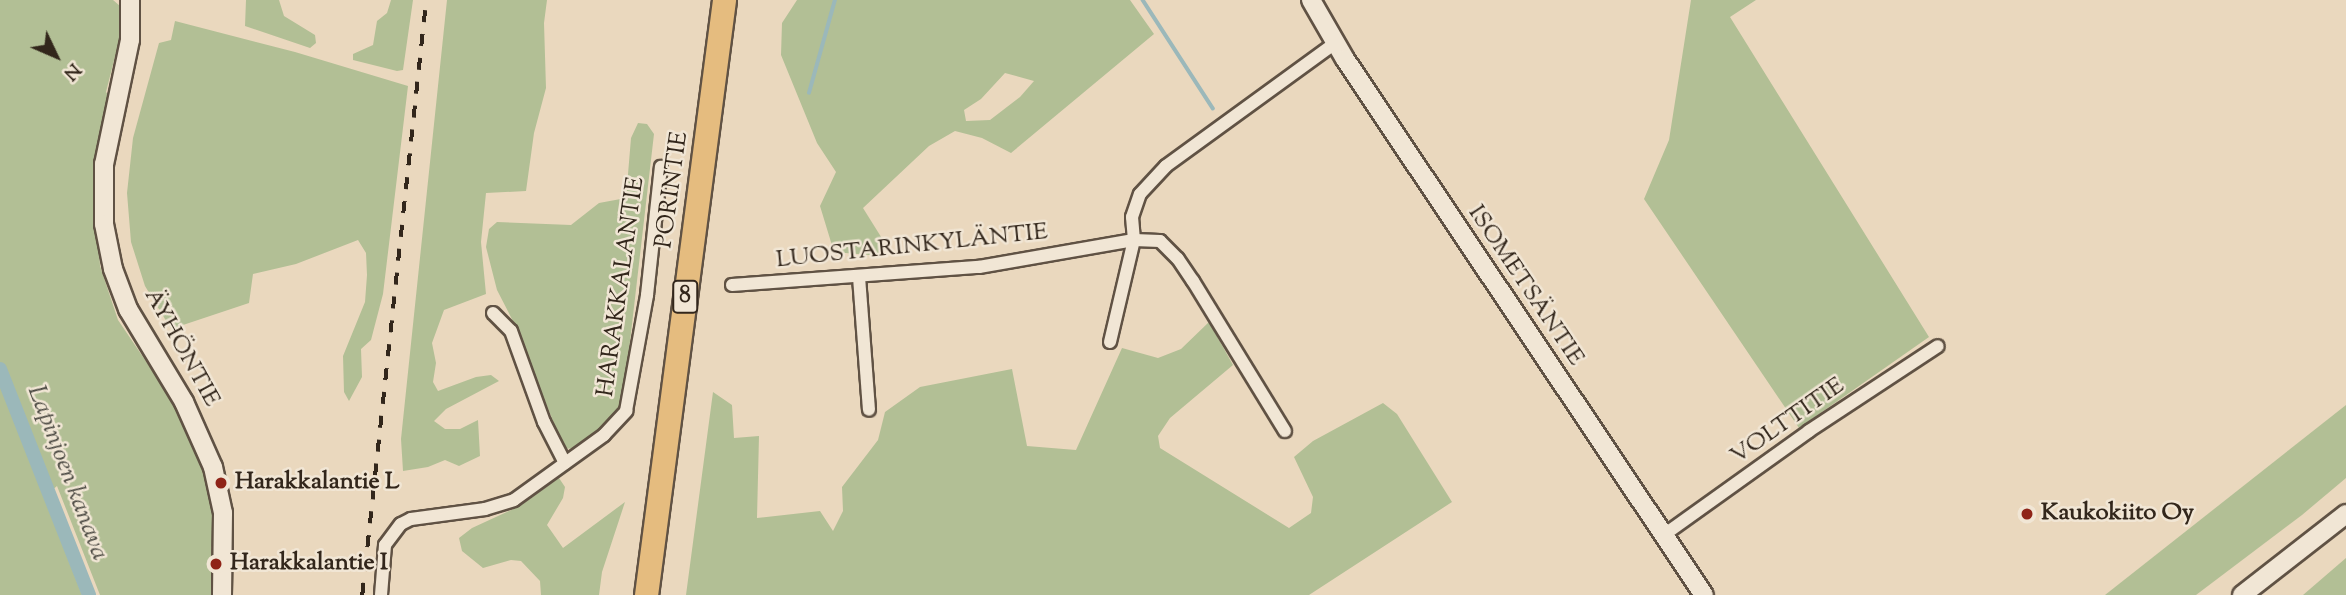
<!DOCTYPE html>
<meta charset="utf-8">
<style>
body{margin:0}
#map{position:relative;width:2346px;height:595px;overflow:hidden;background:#ead8be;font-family:"Sorts Mill Goudy",serif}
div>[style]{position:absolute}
.green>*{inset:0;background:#b2bf95}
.stream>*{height:3.5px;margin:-1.75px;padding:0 1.75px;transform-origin:1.75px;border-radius:1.75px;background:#9bb8ba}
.canal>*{height:14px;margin:-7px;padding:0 7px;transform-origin:7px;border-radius:7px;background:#9bb8ba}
.roads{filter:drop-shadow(2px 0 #605244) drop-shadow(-2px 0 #605244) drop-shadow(0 2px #605244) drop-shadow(0 -2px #605244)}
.street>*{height:12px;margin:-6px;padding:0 6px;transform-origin:6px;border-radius:6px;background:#f1e6d5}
.secondary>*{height:18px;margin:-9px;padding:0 9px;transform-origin:9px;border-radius:9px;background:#f1e6d5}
.highway>*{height:23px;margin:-11.5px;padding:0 11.5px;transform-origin:11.5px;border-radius:11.5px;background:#e5bc7f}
.rail>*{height:3.5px;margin-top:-1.75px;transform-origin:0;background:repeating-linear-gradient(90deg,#32261b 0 12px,transparent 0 24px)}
.dots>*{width:19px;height:19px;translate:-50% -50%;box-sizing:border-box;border:4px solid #f1e6d5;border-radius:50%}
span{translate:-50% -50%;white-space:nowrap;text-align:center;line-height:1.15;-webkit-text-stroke:5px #f1e6d5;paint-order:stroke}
.shield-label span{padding:2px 5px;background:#f1e6d5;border:2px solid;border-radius:5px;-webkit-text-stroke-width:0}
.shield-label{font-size:23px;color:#32261b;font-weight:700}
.street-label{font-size:24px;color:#32261b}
.poi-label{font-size:24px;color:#32261b;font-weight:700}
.left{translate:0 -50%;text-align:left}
.water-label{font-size:26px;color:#4c4a43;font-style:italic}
.north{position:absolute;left:21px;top:21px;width:70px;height:70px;-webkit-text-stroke:5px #f1e6d5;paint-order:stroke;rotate:134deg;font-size:19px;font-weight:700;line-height:28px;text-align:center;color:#32261b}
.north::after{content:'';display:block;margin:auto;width:24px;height:32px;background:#32261b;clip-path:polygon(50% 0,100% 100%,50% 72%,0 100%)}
</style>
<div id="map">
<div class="green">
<div style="clip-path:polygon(0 0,113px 0,120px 6px,123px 25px,106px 92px,110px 99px,96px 187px,100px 266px,118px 320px,183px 416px,206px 469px,219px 540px,211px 547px,215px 595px,100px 595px,57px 486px,44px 497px,82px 595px,0 595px)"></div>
<div style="clip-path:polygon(246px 0,279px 0,284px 16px,315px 35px,316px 43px,310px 48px,245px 26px)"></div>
<div style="clip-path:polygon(391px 0,413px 0,403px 70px,397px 71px,353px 60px,353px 54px,373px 45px,377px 21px,387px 13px)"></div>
<div style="clip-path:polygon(447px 0,547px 0,544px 23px,546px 88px,534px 133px,526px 191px,486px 193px,481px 242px,486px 294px,444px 310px,432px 343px,436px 363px,433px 382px,438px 391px,476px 377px,491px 375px,499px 381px,446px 409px,434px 421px,445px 429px,460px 429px,478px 420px,480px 456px,459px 466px,445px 460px,428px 467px,403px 471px,401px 439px)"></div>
<div style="clip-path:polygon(evenodd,797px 0,1130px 0,1154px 34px,1011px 153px,982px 138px,955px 131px,929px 146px,863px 208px,883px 240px,881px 256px,834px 252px,820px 206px,836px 172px,817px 143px,781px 55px,782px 23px,797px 0,1005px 73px,1034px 81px,1020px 97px,990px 120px,966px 121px,964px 110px,981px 99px,1005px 73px)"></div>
<div style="clip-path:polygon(1691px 0,1756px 0,1730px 17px,1929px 337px,1799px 428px,1644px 199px,1669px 140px)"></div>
<div style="clip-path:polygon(175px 21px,295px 52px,408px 86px,383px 294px,371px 340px,361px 349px,362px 377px,349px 401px,344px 392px,343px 356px,365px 302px,367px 275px,366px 253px,358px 240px,296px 264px,253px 274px,249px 303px,171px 329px,145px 286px,131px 242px,127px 193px,133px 138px,159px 43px,171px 40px)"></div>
<div style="clip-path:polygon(638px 123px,647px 124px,654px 134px,623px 402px,596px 434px,576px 448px,564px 449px,515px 325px,497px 290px,486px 247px,489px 229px,497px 222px,571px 225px,599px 203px,626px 198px,631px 138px)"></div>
<div style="clip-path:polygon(1209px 322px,1233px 365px,1170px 418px,1158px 436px,1160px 448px,1289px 528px,1311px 513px,1313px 497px,1294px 457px,1313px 441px,1383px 403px,1397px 414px,1452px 502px,1309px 595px,686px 595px,713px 392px,732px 405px,734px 438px,759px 436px,757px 518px,820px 511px,833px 531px,843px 511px,842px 487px,878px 440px,885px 412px,920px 387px,1012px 369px,1027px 446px,1076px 450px,1122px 348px,1158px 358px,1181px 349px)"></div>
<div style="clip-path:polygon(2346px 405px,2346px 478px,2302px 515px,2196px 595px,2105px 595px)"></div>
<div style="clip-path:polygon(559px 478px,565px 487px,563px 498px,547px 525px,563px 548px,625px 502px,602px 572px,599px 595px,541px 595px,540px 581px,521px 561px,511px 560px,483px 568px,462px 551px,459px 538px,472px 528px,520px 506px)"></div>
<div style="clip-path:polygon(2346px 558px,2346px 595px,2303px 595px)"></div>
</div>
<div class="stream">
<div style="left:1143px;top:0;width:129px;rotate:57.1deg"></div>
<div style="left:809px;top:93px;width:97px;rotate:-74.4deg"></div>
</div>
<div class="canal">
<div style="left:0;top:369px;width:243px;rotate:68.5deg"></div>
</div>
<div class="roads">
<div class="street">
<div style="left:859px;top:277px;width:133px;rotate:85.7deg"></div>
<div style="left:732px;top:285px;width:248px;rotate:-4.2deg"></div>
<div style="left:979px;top:267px;width:157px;rotate:-9.9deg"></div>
<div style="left:1134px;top:240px;width:26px;rotate:2deg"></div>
<div style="left:1160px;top:241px;width:25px;rotate:45deg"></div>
<div style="left:1178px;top:259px;width:27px;rotate:56deg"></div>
<div style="left:1193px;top:281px;width:176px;rotate:58.5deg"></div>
<div style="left:493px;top:313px;width:25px;rotate:45deg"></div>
<div style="left:511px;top:331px;width:97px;rotate:70.1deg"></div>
<div style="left:544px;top:422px;width:46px;rotate:62.9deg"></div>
<div style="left:1110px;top:342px;width:105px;rotate:-76.8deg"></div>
<div style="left:1134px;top:240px;width:23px;rotate:-95deg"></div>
<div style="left:1132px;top:217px;width:24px;rotate:-71deg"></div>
<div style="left:1140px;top:194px;width:38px;rotate:-47deg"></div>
<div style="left:1166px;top:166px;width:209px;rotate:-36deg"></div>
<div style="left:1664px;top:535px;width:178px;rotate:-35.6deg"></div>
<div style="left:1809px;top:431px;width:154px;rotate:-33.4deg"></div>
<div style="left:381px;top:595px;width:50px;rotate:-85.4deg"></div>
<div style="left:385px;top:545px;width:26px;rotate:-53deg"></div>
<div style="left:401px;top:524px;width:11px;rotate:-27deg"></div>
<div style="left:411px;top:519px;width:75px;rotate:-7.7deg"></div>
<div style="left:485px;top:509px;width:30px;rotate:-17deg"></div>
<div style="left:514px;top:500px;width:111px;rotate:-35.8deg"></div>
<div style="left:604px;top:435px;width:33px;rotate:-47deg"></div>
<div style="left:626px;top:411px;width:118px;rotate:-79.7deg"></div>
<div style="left:647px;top:295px;width:129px;rotate:-83.8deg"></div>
</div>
<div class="secondary">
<div style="left:130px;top:0;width:40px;rotate:90deg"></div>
<div style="left:130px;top:40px;width:127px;rotate:101.8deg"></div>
<div style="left:104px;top:164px;width:60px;rotate:90deg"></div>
<div style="left:104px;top:224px;width:46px;rotate:78.7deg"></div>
<div style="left:113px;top:269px;width:43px;rotate:69.4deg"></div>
<div style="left:128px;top:309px;width:109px;rotate:58.9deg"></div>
<div style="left:184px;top:402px;width:71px;rotate:66deg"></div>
<div style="left:213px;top:467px;width:47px;rotate:77.7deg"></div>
<div style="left:223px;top:513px;width:82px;rotate:90.7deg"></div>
<div style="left:1311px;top:0;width:68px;rotate:60deg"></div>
<div style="left:1345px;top:59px;width:645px;rotate:56.19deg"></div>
<div style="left:2242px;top:595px;width:132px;rotate:-37.9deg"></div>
</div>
<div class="highway">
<div style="left:646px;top:595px;width:600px;rotate:-82.53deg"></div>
</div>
</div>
<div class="rail">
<div style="left:362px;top:595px;width:598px;rotate:-83.86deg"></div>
</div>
<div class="dots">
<div style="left:221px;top:483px;background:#8f2418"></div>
<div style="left:2027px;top:514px;background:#8f2418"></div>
<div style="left:216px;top:564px;background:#8f2418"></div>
</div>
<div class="shield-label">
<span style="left:685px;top:297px">8</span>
</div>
<div class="street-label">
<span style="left:673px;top:190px;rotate:-82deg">PORINTIE</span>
<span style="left:912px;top:247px;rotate:-6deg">LUOSTARINKYLÄNTIE</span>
<span style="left:1525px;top:286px;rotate:56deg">ISOMETSÄNTIE</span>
<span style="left:622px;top:287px;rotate:-82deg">HARAKKALANTIE</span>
<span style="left:181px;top:348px;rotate:61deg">ÄYHÖNTIE</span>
<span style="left:1788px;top:422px;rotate:-35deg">VOLTTITIE</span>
</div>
<div class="poi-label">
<span class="left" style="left:235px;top:483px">Harakkalantie L</span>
<span class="left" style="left:2041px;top:514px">Kaukokiito Oy</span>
<span class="left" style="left:230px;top:564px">Harakkalantie I</span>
</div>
<div class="water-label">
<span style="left:67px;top:473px;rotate:69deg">Lapinjoen kanava</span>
</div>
<div class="north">N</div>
</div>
